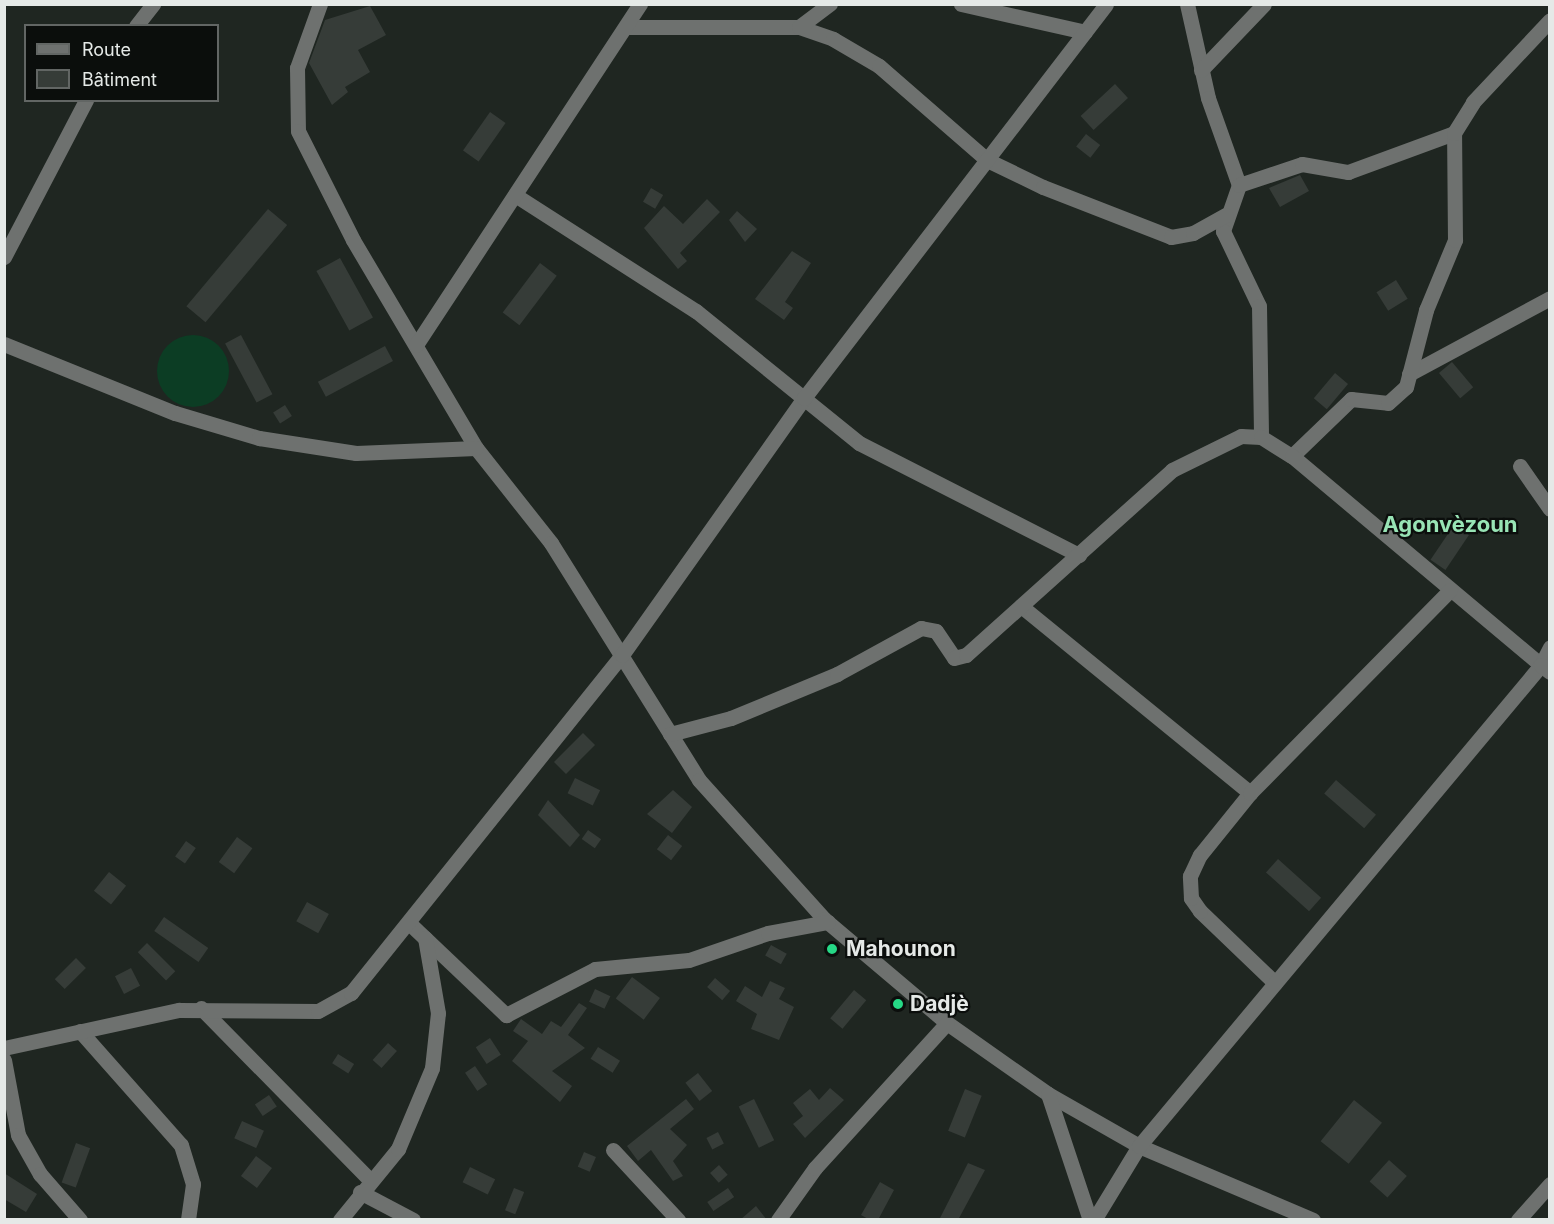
<!DOCTYPE html>
<meta charset="utf-8">
<style>
body{margin:0}
#map{position:relative;width:1554px;height:1224px;overflow:hidden;background:#1f2621;font-family:Inter,sans-serif}
div>[style]{position:absolute}
.green>*{inset:0;background:#0c3d24}
.round{border-radius:50%}
.building>*{inset:0;background:#363c38;transform-origin:0 0}
.minor>*{height:15px;margin:-7.5px;padding:0 7.5px;transform-origin:7.5px;border-radius:7.5px;background:#6e716f}
.dots>*{width:16px;height:16px;translate:-50% -50%;box-sizing:border-box;border:3px solid #0b0e0c;border-radius:50%}
span{translate:-50% -50%;white-space:nowrap;text-align:center;line-height:1.15;-webkit-text-stroke:4.5px #0b0e0c;paint-order:stroke}
.poi-label{font-size:21px;color:#e5e9e7;font-weight:700}
.left{translate:0 -50%;text-align:left}
.neighbourhood-label{font-size:22px;color:#98e4b5;font-weight:700}
.frame{position:absolute;inset:0;border:6px solid #e5e9e7;pointer-events:none}
.legend{position:absolute;left:24px;top:24px;width:195px;height:78px;box-sizing:border-box;background:#0b0e0c;border:2px solid #626664;margin:0;padding:8px 10px;list-style:none;font-size:18px;color:#e5e9e7}
.legend li{display:flex;align-items:center;gap:12px;height:30px}
.legend b{width:30px;border:2px solid #626664}
</style>
<div id="map">
<div class="green">
<div class="round" style="left:157px;top:335px;width:72px;height:72px"></div>
</div>
<div class="building">
<div style="clip-path:polygon(370px 6px,386px 35px,358px 50px,370px 72px,345px 87px,348px 92px,332px 105px,309px 63px,325px 20px)"></div>
<div style="left:1115px;top:84px;width:19px;height:47px;rotate:47deg"></div>
<div style="left:490px;top:112px;width:19px;height:47px;rotate:35deg"></div>
<div style="left:1086px;top:134px;width:18px;height:16px;rotate:38deg"></div>
<div style="clip-path:polygon(1300px 175px,1309px 191px,1280px 207px,1269px 188px)"></div>
<div style="left:651px;top:188px;width:14px;height:16px;rotate:30deg"></div>
<div style="clip-path:polygon(707px 199px,720px 212px,680px 253px,687px 261px,678px 269px,644px 228px,664px 206px,683px 224px)"></div>
<div style="left:268px;top:209px;width:25px;height:127px;rotate:40deg"></div>
<div style="clip-path:polygon(737px 211px,757px 229px,745px 242px,729px 220px)"></div>
<div style="clip-path:polygon(792px 251px,811px 263px,785px 302px,793px 308px,784px 320px,755px 299px)"></div>
<div style="left:340px;top:258px;width:68px;height:27px;rotate:61deg"></div>
<div style="left:540px;top:263px;width:21px;height:62px;rotate:37deg"></div>
<div style="left:1396px;top:280px;width:22px;height:23px;rotate:58deg"></div>
<div style="left:241px;top:335px;width:67px;height:18px;rotate:62deg"></div>
<div style="left:385px;top:346px;width:17px;height:76px;rotate:62deg"></div>
<div style="left:1452px;top:362px;width:33px;height:17px;rotate:50deg"></div>
<div style="left:1335px;top:373px;width:17px;height:33px;rotate:40deg"></div>
<div style="left:285px;top:405px;width:13px;height:14px;rotate:58deg"></div>
<div style="left:1454px;top:525px;width:18px;height:42px;rotate:34deg"></div>
<div style="left:583px;top:733px;width:17px;height:41px;rotate:45deg"></div>
<div style="left:575px;top:778px;width:28px;height:17px;rotate:26deg"></div>
<div style="left:1336px;top:780px;width:53px;height:18px;rotate:41deg"></div>
<div style="clip-path:polygon(673px 790px,692px 807px,672px 833px,647px 814px)"></div>
<div style="clip-path:polygon(548px 800px,580px 835px,570px 847px,538px 815px)"></div>
<div style="left:588px;top:830px;width:16px;height:11px;rotate:35deg"></div>
<div style="left:668px;top:835px;width:18px;height:18px;rotate:38deg"></div>
<div style="left:237px;top:837px;width:19px;height:31px;rotate:36deg"></div>
<div style="left:186px;top:841px;width:12px;height:19px;rotate:35deg"></div>
<div style="left:1278px;top:859px;width:58px;height:18px;rotate:42deg"></div>
<div style="left:109px;top:872px;width:22px;height:24px;rotate:39deg"></div>
<div style="left:307px;top:902px;width:25px;height:22px;rotate:29deg"></div>
<div style="left:164px;top:917px;width:54px;height:17px;rotate:35deg"></div>
<div style="left:147px;top:943px;width:40px;height:13px;rotate:45deg"></div>
<div style="left:771px;top:945px;width:18px;height:12px;rotate:29deg"></div>
<div style="left:76px;top:958px;width:14px;height:30px;rotate:45deg"></div>
<div style="left:131px;top:968px;width:20px;height:18px;rotate:63deg"></div>
<div style="left:632px;top:977px;width:35px;height:27px;rotate:37deg"></div>
<div style="left:715px;top:978px;width:20px;height:12px;rotate:41deg"></div>
<div style="clip-path:polygon(770px 981px,785px 988px,779px 999px,794px 1007px,779px 1040px,751px 1029px,757px 1014px,736px 1001px,745px 986px,762px 997px)"></div>
<div style="left:595px;top:989px;width:17px;height:14px;rotate:25deg"></div>
<div style="left:854px;top:990px;width:16px;height:37px;rotate:40deg"></div>
<div style="clip-path:polygon(579px 1003px,587px 1008px,568px 1035px,585px 1048px,552px 1071px,572px 1086px,560px 1102px,512px 1061px,528px 1041px,513px 1031px,521px 1019px,542px 1034px,551px 1021px,561px 1027px)"></div>
<div style="left:490px;top:1038px;width:20px;height:17px;rotate:57deg"></div>
<div style="left:388px;top:1043px;width:12px;height:23px;rotate:42deg"></div>
<div style="left:598px;top:1047px;width:26px;height:14px;rotate:32deg"></div>
<div style="left:338px;top:1054px;width:19px;height:11px;rotate:32deg"></div>
<div style="left:475px;top:1066px;width:22px;height:12px;rotate:56deg"></div>
<div style="left:698px;top:1073px;width:23px;height:16px;rotate:52deg"></div>
<div style="clip-path:polygon(830px 1088px,844px 1100px,805px 1138px,793px 1124px,803px 1116px,793px 1103px,810px 1089px,819px 1100px)"></div>
<div style="left:965px;top:1089px;width:18px;height:45px;rotate:22deg"></div>
<div style="left:269px;top:1095px;width:14px;height:17px;rotate:56deg"></div>
<div style="clip-path:polygon(686px 1099px,694px 1109px,670px 1129px,687px 1145px,673px 1161px,683px 1176px,673px 1181px,651px 1150px,638px 1161px,627px 1146px)"></div>
<div style="left:754px;top:1099px;width:46px;height:17px;rotate:64deg"></div>
<div style="left:1354px;top:1100px;width:36px;height:53px;rotate:39deg"></div>
<div style="left:242px;top:1121px;width:24px;height:19px;rotate:24deg"></div>
<div style="left:718px;top:1132px;width:13px;height:13px;rotate:63deg"></div>
<div style="left:76px;top:1143px;width:15px;height:42px;rotate:20deg"></div>
<div style="left:584px;top:1152px;width:13px;height:16px;rotate:23deg"></div>
<div style="left:256px;top:1156px;width:20px;height:25px;rotate:37deg"></div>
<div style="left:1389px;top:1160px;width:24px;height:29px;rotate:42deg"></div>
<div style="clip-path:polygon(968px 1163px,985px 1170px,958px 1220px,939px 1220px)"></div>
<div style="left:719px;top:1165px;width:13px;height:12px;rotate:48deg"></div>
<div style="left:470px;top:1167px;width:28px;height:17px;rotate:26deg"></div>
<div style="clip-path:polygon(4px 1173px,37px 1194px,26px 1212px,4px 1199px)"></div>
<div style="clip-path:polygon(880px 1182px,894px 1190px,878px 1220px,870px 1220px,861px 1215px)"></div>
<div style="left:514px;top:1188px;width:11px;height:24px;rotate:22deg"></div>
<div style="left:728px;top:1188px;width:11px;height:25px;rotate:56deg"></div>
<div style="clip-path:polygon(756px 1206px,767px 1220px,740px 1220px)"></div>
</div>
<div class="minor">
<div style="left:320px;top:4px;width:68px;rotate:109.8deg"></div>
<div style="left:297px;top:68px;width:63px;rotate:89.1deg"></div>
<div style="left:298px;top:131px;width:122px;rotate:63.2deg"></div>
<div style="left:353px;top:240px;width:242px;rotate:59.4deg"></div>
<div style="left:476px;top:448px;width:121px;rotate:51.7deg"></div>
<div style="left:551px;top:543px;width:279px;rotate:58deg"></div>
<div style="left:699px;top:780px;width:187px;rotate:48deg"></div>
<div style="left:824px;top:919px;width:161px;rotate:40.2deg"></div>
<div style="left:947px;top:1023px;width:123px;rotate:35.1deg"></div>
<div style="left:1048px;top:1094px;width:105px;rotate:29.7deg"></div>
<div style="left:1139px;top:1146px;width:189px;rotate:23deg"></div>
<div style="left:961px;top:4px;width:127px;rotate:12.7deg"></div>
<div style="left:1187px;top:4px;width:96px;rotate:77.4deg"></div>
<div style="left:1208px;top:98px;width:92px;rotate:70.4deg"></div>
<div style="left:1239px;top:185px;width:49px;rotate:109.2deg"></div>
<div style="left:1223px;top:231px;width:83px;rotate:64.4deg"></div>
<div style="left:1259px;top:306px;width:131px;rotate:89.1deg"></div>
<div style="left:136px;top:26px;width:28px;rotate:-52deg"></div>
<div style="left:626px;top:27px;width:173px"></div>
<div style="left:799px;top:27px;width:36px;rotate:19deg"></div>
<div style="left:833px;top:39px;width:53px;rotate:30.4deg"></div>
<div style="left:879px;top:66px;width:143px;rotate:41deg"></div>
<div style="left:987px;top:160px;width:62px;rotate:25.7deg"></div>
<div style="left:1043px;top:187px;width:137px;rotate:21.3deg"></div>
<div style="left:1171px;top:237px;width:22px;rotate:-10deg"></div>
<div style="left:1193px;top:233px;width:37px;rotate:-29deg"></div>
<div style="left:799px;top:27px;width:39px;rotate:-37deg"></div>
<div style="left:1201px;top:70px;width:91px;rotate:-46.3deg"></div>
<div style="left:1239px;top:185px;width:66px;rotate:-18.4deg"></div>
<div style="left:1302px;top:164px;width:47px;rotate:9.9deg"></div>
<div style="left:1348px;top:172px;width:113px;rotate:-20.2deg"></div>
<div style="left:515px;top:195px;width:215px;rotate:32.7deg"></div>
<div style="left:696px;top:311px;width:210px;rotate:39deg"></div>
<div style="left:859px;top:443px;width:247px;rotate:27deg"></div>
<div style="left:4px;top:257px;width:177px;rotate:-62.4deg"></div>
<div style="left:4px;top:344px;width:184px;rotate:22deg"></div>
<div style="left:175px;top:413px;width:88px;rotate:16.6deg"></div>
<div style="left:259px;top:438px;width:98px;rotate:8.8deg"></div>
<div style="left:356px;top:453px;width:120px;rotate:-2.4deg"></div>
<div style="left:416px;top:345px;width:408px;rotate:-56.7deg"></div>
<div style="left:1409px;top:374px;width:160px;rotate:-28.3deg"></div>
<div style="left:1292px;top:456px;width:82px;rotate:-44deg"></div>
<div style="left:1351px;top:399px;width:37px;rotate:6deg"></div>
<div style="left:1388px;top:403px;width:24px;rotate:-42deg"></div>
<div style="left:1406px;top:387px;width:80px;rotate:-75.4deg"></div>
<div style="left:1426px;top:310px;width:76px;rotate:-67.5deg"></div>
<div style="left:1455px;top:240px;width:107px;rotate:-90.5deg"></div>
<div style="left:1454px;top:133px;width:36px;rotate:-58deg"></div>
<div style="left:1473px;top:102px;width:112px;rotate:-46.8deg"></div>
<div style="left:1520px;top:466px;width:52px;rotate:55.1deg"></div>
<div style="left:1021px;top:606px;width:296px;rotate:39.2deg"></div>
<div style="left:670px;top:734px;width:63px;rotate:-14.7deg"></div>
<div style="left:731px;top:718px;width:115px;rotate:-22.5deg"></div>
<div style="left:837px;top:674px;width:96px;rotate:-28.7deg"></div>
<div style="left:921px;top:628px;width:15px;rotate:11deg"></div>
<div style="left:936px;top:631px;width:32px;rotate:56deg"></div>
<div style="left:954px;top:658px;width:12px;rotate:-14deg"></div>
<div style="left:966px;top:655px;width:277px;rotate:-41.9deg"></div>
<div style="left:1172px;top:470px;width:77px;rotate:-26.2deg"></div>
<div style="left:1241px;top:436px;width:20px;rotate:3deg"></div>
<div style="left:1261px;top:437px;width:36px;rotate:32deg"></div>
<div style="left:1292px;top:456px;width:325px;rotate:40deg"></div>
<div style="left:1541px;top:665px;width:20px;rotate:-63deg"></div>
<div style="left:409px;top:923px;width:134px;rotate:43.5deg"></div>
<div style="left:506px;top:1015px;width:100px;rotate:-27.3deg"></div>
<div style="left:595px;top:969px;width:94px;rotate:-5.5deg"></div>
<div style="left:689px;top:960px;width:83px;rotate:-18.9deg"></div>
<div style="left:768px;top:933px;width:61px;rotate:-10.4deg"></div>
<div style="left:1275px;top:983px;width:104px;rotate:-136.2deg"></div>
<div style="left:1200px;top:911px;width:16px;rotate:-125deg"></div>
<div style="left:1191px;top:898px;width:22px;rotate:-93deg"></div>
<div style="left:1190px;top:876px;width:23px;rotate:-65deg"></div>
<div style="left:1200px;top:855px;width:80px;rotate:-51.1deg"></div>
<div style="left:1250px;top:793px;width:285px;rotate:-45.4deg"></div>
<div style="left:201px;top:1008px;width:240px;rotate:45.5deg"></div>
<div style="left:80px;top:1031px;width:152px;rotate:48.5deg"></div>
<div style="left:181px;top:1145px;width:41px;rotate:72.9deg"></div>
<div style="left:193px;top:1184px;width:36px;rotate:98deg"></div>
<div style="left:4px;top:1048px;width:179px;rotate:-12.3deg"></div>
<div style="left:179px;top:1010px;width:139px;rotate:0.4deg"></div>
<div style="left:318px;top:1011px;width:38px;rotate:-29deg"></div>
<div style="left:351px;top:993px;width:433px;rotate:-51.3deg"></div>
<div style="left:622px;top:655px;width:315px;rotate:-54.7deg"></div>
<div style="left:804px;top:398px;width:496px;rotate:-52.5deg"></div>
<div style="left:4px;top:1060px;width:76px;rotate:79.4deg"></div>
<div style="left:18px;top:1135px;width:45px;rotate:60.6deg"></div>
<div style="left:40px;top:1174px;width:61px;rotate:49deg"></div>
<div style="left:1048px;top:1094px;width:133px;rotate:71.6deg"></div>
<div style="left:613px;top:1150px;width:96px;rotate:47.1deg"></div>
<div style="left:360px;top:1192px;width:60px;rotate:27.8deg"></div>
<div style="left:340px;top:1220px;width:92px;rotate:-50.8deg"></div>
<div style="left:398px;top:1149px;width:88px;rotate:-67.2deg"></div>
<div style="left:432px;top:1068px;width:55px;rotate:-83.8deg"></div>
<div style="left:438px;top:1013px;width:76px;rotate:-99.8deg"></div>
<div style="left:778px;top:1220px;width:64px;rotate:-54.6deg"></div>
<div style="left:815px;top:1168px;width:196px;rotate:-47.7deg"></div>
<div style="left:1094px;top:1220px;width:87px;rotate:-58.7deg"></div>
<div style="left:1139px;top:1146px;width:627px;rotate:-50.11deg"></div>
<div style="left:1541px;top:665px;width:11px;rotate:38deg"></div>
<div style="left:1518px;top:1220px;width:48px;rotate:-48.4deg"></div>
</div>
<div class="dots">
<div style="left:832px;top:949px;background:#26d886"></div>
<div style="left:898px;top:1004px;background:#26d886"></div>
</div>
<div class="poi-label">
<span class="left" style="left:846px;top:949px">Mahounon</span>
<span class="left" style="left:910px;top:1004px">Dadjè</span>
</div>
<div class="neighbourhood-label">
<span style="left:1450px;top:525px">Agonvèzoun</span>
</div>
<div class="frame"></div>
<ul class="legend">
<li><b style="height:8px;background:#6e716f"></b>Route</li>
<li><b style="height:16px;background:#363c38"></b>Bâtiment</li>
</ul>
</div>
